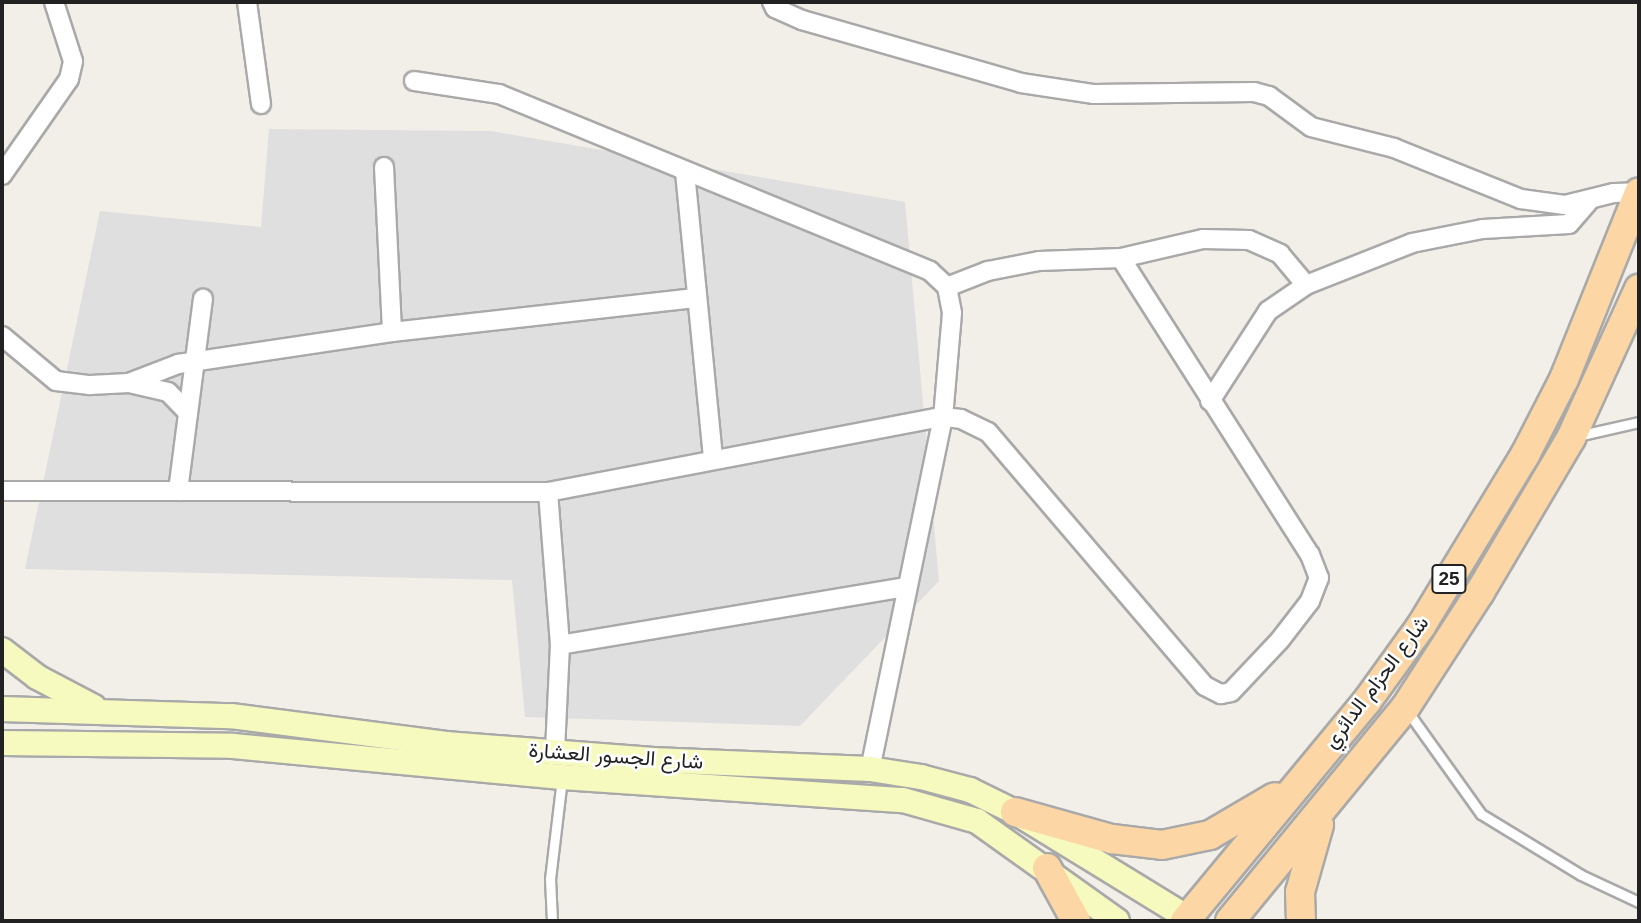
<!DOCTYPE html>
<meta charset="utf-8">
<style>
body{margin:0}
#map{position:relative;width:1641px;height:923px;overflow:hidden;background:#f2efe9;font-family:Arial,Vazirmatn,sans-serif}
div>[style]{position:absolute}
.residential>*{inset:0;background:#e0dfdf}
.roads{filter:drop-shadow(2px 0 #a9a9a9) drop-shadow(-2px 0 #a9a9a9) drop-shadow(0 2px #a9a9a9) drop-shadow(0 -2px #a9a9a9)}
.service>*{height:9px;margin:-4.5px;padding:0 4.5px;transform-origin:4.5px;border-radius:4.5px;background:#fff}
.minor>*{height:18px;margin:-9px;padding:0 9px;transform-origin:9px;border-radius:9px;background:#fff}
.secondary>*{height:24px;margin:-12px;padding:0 12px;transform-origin:12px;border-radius:12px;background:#f7fabf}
.primary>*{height:28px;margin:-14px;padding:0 14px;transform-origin:14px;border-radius:14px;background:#fcd6a4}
span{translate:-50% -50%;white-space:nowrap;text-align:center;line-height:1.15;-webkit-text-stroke:5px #fff;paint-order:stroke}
.shield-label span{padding:2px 5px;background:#fff;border:2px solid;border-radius:5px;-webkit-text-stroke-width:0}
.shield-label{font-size:19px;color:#222;font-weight:700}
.street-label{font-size:21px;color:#222}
.frame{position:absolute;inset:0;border:4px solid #222;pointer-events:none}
</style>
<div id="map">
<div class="residential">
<div style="clip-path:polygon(269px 129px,491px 131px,905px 202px,939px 581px,800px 726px,525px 717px,512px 580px,25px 569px,100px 211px,261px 227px)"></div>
</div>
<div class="roads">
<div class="service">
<div style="left:1577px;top:436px;width:64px;rotate:-12.7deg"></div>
<div style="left:1408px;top:712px;width:125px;rotate:54.4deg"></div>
<div style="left:1481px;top:814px;width:117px;rotate:31.4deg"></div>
<div style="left:1581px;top:875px;width:64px;rotate:25deg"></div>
<div style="left:552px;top:921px;width:42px;rotate:-92.7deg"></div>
<div style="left:550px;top:879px;width:101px;rotate:-83.2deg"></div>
</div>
<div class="minor">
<div style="left:247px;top:2px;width:103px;rotate:82.2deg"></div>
<div style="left:772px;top:2px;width:7px;rotate:63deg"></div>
<div style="left:775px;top:8px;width:30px;rotate:24deg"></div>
<div style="left:802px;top:20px;width:228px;rotate:16deg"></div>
<div style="left:1021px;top:83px;width:74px;rotate:8.6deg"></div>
<div style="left:1094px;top:94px;width:160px;rotate:-0.7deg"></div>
<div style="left:1254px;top:92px;width:16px;rotate:15deg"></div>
<div style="left:1269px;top:96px;width:52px;rotate:36.4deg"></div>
<div style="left:1311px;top:127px;width:86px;rotate:14.2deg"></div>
<div style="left:1394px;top:148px;width:137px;rotate:21.9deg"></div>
<div style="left:1521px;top:199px;width:44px;rotate:7.8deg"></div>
<div style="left:1565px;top:205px;width:50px;rotate:-13.8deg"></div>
<div style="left:1614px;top:193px;width:25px;rotate:-2deg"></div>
<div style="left:414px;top:81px;width:86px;rotate:8.7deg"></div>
<div style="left:499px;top:94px;width:466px;rotate:22.3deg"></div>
<div style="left:930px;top:271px;width:23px;rotate:43deg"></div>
<div style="left:947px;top:287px;width:26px;rotate:79deg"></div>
<div style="left:952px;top:313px;width:104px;rotate:94.9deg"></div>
<div style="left:943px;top:417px;width:359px;rotate:101.7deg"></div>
<div style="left:384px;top:167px;width:165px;rotate:87.2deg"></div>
<div style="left:685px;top:172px;width:287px;rotate:84.4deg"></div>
<div style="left:2px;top:175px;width:117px;rotate:-55.1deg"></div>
<div style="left:69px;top:79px;width:18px;rotate:-77deg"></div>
<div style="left:73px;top:61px;width:62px;rotate:-107.9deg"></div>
<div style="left:1121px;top:258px;width:84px;rotate:-13deg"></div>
<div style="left:1203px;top:239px;width:46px;rotate:1.2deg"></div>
<div style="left:1249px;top:240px;width:34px;rotate:24deg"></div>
<div style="left:1280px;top:254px;width:40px;rotate:50deg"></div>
<div style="left:2px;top:336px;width:70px;rotate:39.8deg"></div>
<div style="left:56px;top:381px;width:34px;rotate:7deg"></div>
<div style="left:90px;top:385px;width:39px;rotate:-3deg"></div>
<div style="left:129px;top:383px;width:53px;rotate:-21.2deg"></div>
<div style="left:178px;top:364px;width:216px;rotate:-8.5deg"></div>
<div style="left:392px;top:332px;width:305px;rotate:-6.4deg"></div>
<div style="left:129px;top:383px;width:40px;rotate:13deg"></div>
<div style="left:168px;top:392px;width:29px;rotate:46deg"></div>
<div style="left:1210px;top:401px;width:107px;rotate:-57.2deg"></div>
<div style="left:1268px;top:311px;width:46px;rotate:-34.4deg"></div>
<div style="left:1306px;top:285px;width:114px;rotate:-21.6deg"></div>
<div style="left:1412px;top:243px;width:72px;rotate:-11.2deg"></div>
<div style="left:1483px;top:229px;width:86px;rotate:-3.3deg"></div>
<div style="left:1569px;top:224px;width:32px;rotate:-49deg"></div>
<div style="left:2px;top:491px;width:546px;rotate:0.1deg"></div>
<div style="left:548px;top:492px;width:402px;rotate:-10.8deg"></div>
<div style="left:943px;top:417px;width:18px;rotate:6deg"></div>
<div style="left:961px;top:419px;width:30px;rotate:26deg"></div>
<div style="left:988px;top:432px;width:334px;rotate:49.5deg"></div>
<div style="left:1205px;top:686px;width:18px;rotate:27deg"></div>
<div style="left:1221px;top:694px;width:10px;rotate:-11deg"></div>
<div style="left:1231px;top:692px;width:71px;rotate:-46.7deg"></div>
<div style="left:1280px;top:640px;width:49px;rotate:-52.4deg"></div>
<div style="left:1310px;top:601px;width:25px;rotate:-69deg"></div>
<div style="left:1319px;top:578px;width:25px;rotate:-111deg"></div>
<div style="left:1310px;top:555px;width:352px;rotate:-122.5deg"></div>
<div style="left:1121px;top:258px;width:82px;rotate:177.9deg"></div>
<div style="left:1039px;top:261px;width:52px;rotate:168.9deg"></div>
<div style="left:988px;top:271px;width:44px;rotate:158.7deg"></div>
<div style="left:178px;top:491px;width:194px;rotate:-82.6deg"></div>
<div style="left:548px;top:492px;width:153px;rotate:85.5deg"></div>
<div style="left:560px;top:645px;width:106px;rotate:92.7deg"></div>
<div style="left:560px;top:645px;width:350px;rotate:-9.5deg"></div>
</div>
<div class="secondary">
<div style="left:2px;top:650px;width:44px;rotate:37.6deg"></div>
<div style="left:37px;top:677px;width:64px;rotate:27.8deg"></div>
<div style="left:2px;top:709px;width:229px;rotate:1.8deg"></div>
<div style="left:231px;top:716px;width:217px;rotate:7.4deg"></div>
<div style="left:446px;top:744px;width:208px;rotate:4.4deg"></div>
<div style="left:653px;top:760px;width:217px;rotate:2.4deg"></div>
<div style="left:870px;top:769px;width:52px;rotate:8.9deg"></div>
<div style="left:921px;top:777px;width:51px;rotate:14.9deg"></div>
<div style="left:970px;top:790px;width:50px;rotate:26.1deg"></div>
<div style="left:1015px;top:812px;width:209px;rotate:31.5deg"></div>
<div style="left:2px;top:743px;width:231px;rotate:0.7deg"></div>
<div style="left:233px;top:746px;width:330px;rotate:5.4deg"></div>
<div style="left:562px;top:777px;width:342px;rotate:3.9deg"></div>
<div style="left:903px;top:800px;width:77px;rotate:15.8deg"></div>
<div style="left:977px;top:821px;width:172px;rotate:35.5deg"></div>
</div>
<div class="primary">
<div style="left:1015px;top:812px;width:101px;rotate:15.6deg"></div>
<div style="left:1112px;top:839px;width:50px;rotate:6.8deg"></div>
<div style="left:1162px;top:845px;width:49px;rotate:-11.8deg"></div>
<div style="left:1210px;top:835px;width:75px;rotate:-30.3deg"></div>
<div style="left:1047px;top:868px;width:60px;rotate:61.3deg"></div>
<div style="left:1185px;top:921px;width:286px;rotate:-50.4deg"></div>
<div style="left:1367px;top:701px;width:92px;rotate:-54.2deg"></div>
<div style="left:1421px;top:626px;width:200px;rotate:-58.7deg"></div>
<div style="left:1525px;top:455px;width:85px;rotate:-62.8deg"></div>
<div style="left:1564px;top:379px;width:201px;rotate:-68.1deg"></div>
<div style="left:1230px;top:921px;width:276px;rotate:-50.6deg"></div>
<div style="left:1405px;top:708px;width:138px;rotate:-57.1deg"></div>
<div style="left:1480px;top:592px;width:179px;rotate:-59.4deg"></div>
<div style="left:1571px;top:438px;width:164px;rotate:-65.5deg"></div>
<div style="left:1301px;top:921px;width:29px;rotate:-92deg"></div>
<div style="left:1300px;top:892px;width:70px;rotate:-74.2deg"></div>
</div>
</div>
<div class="shield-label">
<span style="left:1449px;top:579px">25</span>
</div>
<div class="street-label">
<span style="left:1376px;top:682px;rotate:-53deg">شارع الحزام الدائري</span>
<span style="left:616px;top:756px;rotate:4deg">شارع الجسور العشارة</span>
</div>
<div class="frame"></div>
</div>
